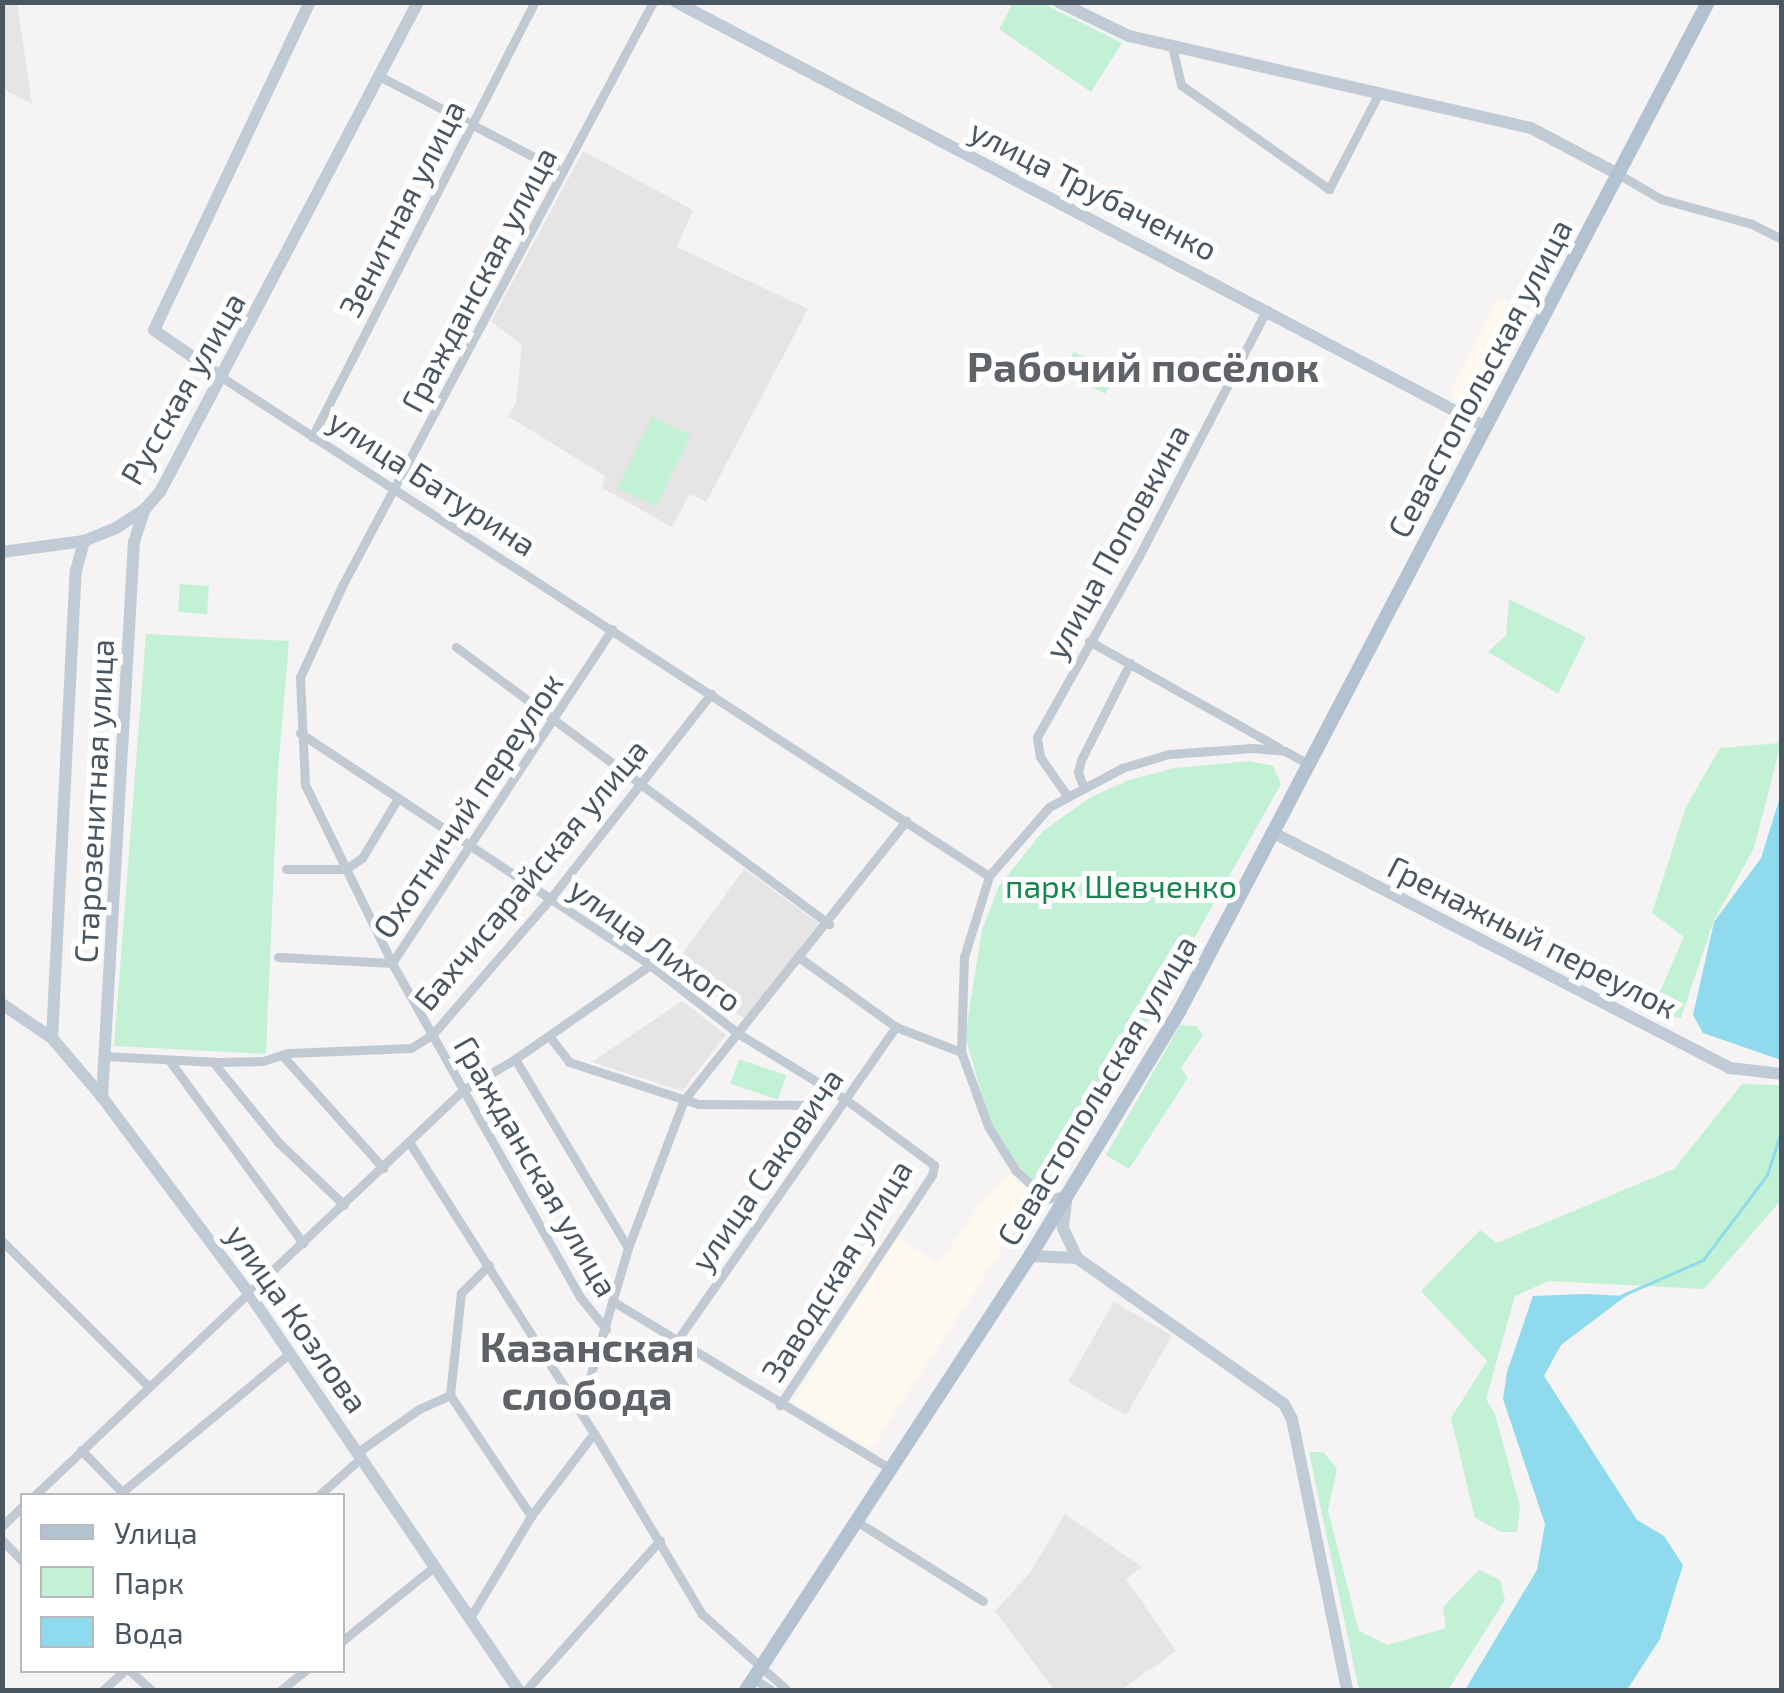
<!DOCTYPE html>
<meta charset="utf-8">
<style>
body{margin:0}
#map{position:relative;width:1784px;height:1693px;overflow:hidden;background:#f5f3f3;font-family:"Exo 2",sans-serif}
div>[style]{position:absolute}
.commercial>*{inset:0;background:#fdf9ef;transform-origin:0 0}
.education>*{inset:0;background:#e6e4e5;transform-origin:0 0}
.green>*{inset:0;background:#c3f1d5;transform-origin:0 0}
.water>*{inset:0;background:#90daee}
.stream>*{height:2.5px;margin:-1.25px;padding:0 1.25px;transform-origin:1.25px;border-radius:1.25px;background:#90daee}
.street>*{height:9px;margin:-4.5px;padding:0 4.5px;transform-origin:4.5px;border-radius:4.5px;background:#c1cad2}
.secondary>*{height:12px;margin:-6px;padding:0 6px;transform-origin:6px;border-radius:6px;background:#c1cbd6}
.primary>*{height:14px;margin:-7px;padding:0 7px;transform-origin:7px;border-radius:7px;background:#b3c2d1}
span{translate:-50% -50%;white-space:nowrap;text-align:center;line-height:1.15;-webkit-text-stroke:10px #fff;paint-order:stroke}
.street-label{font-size:32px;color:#4a5661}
.park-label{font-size:32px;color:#17864f}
.district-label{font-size:42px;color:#5f6368;font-weight:700}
.frame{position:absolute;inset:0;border:5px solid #4a5661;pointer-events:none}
.legend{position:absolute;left:20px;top:1493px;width:325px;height:180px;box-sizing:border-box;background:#fff;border:2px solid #b7bbc0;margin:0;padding:12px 18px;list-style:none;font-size:30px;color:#4a5661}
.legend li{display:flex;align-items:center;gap:20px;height:50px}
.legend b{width:50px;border:2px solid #b7bbc0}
</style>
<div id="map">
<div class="commercial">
<div style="left:1499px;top:297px;width:34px;height:112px;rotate:27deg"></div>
<div style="clip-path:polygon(1011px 1172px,1027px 1192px,1025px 1196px,1041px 1206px,1035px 1214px,1028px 1210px,871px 1449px,792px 1402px,898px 1237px,939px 1264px,979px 1205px)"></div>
</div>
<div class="education">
<div style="clip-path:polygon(2px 3px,17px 3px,32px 104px,3px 89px)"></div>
<div style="clip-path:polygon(583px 151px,693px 210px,677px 247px,808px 309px,706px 502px,690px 494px,672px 527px,602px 488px,605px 476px,508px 416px,516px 403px,522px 345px,491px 322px)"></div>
<div style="left:744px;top:869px;width:92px;height:121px;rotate:36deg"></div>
<div style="clip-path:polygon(682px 1001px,726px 1035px,682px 1091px,592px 1062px)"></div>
<div style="left:1114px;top:1302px;width:67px;height:92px;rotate:30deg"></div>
<div style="clip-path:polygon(1065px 1514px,1142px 1567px,1126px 1579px,1176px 1651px,1121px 1690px,1054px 1690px,995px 1611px,1030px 1573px)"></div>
</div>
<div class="green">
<div style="clip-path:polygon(1013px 3px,1042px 3px,1122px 43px,1091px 92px,999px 29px)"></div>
<div style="left:1074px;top:352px;width:47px;height:23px;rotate:27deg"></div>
<div style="left:652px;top:417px;width:43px;height:79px;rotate:26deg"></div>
<div style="left:180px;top:584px;width:29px;height:28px;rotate:4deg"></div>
<div style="clip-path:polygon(1509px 599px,1586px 637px,1558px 694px,1488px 652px,1506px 635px)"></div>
<div style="clip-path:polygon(146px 634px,289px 641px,278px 771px,266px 1054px,114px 1046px)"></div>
<div style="clip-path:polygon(1781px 743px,1754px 848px,1714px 920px,1681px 1018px,1651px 1012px,1684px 937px,1652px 913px,1686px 807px,1720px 748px)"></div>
<div style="clip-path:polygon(1250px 761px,1273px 766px,1281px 784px,1173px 976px,1159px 968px,1143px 996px,1157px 1005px,1059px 1177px,1051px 1185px,1033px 1181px,1013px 1160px,989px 1119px,965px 1036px,982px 930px,999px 886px,1043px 831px,1091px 797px,1129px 780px,1175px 768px)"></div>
<div style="clip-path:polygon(1180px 1025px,1196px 1026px,1203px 1035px,1181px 1068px,1188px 1078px,1129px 1169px,1106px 1155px)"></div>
<div style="left:739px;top:1059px;width:50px;height:26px;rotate:19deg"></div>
<div style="clip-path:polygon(1742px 1084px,1781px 1085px,1781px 1200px,1704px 1289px,1548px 1281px,1515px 1296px,1486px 1399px,1495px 1414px,1520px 1506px,1517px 1532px,1501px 1532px,1475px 1518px,1451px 1418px,1487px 1361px,1421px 1291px,1480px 1230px,1497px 1243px,1674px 1169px)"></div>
<div style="clip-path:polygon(1309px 1452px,1323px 1452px,1337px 1468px,1328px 1511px,1359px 1631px,1387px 1645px,1446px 1628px,1443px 1607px,1479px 1570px,1500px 1580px,1505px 1600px,1448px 1690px,1359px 1690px)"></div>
</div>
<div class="water">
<div style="clip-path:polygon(1781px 794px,1782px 1059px,1778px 1059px,1703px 1033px,1693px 1015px,1714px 922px,1761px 858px)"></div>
<div style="clip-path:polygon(1585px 1294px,1626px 1296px,1561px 1345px,1544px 1376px,1637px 1520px,1664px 1536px,1683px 1565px,1660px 1639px,1627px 1690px,1465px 1690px,1537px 1570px,1545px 1524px,1503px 1399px,1507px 1372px,1533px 1296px)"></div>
</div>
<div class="stream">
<div style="left:1621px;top:1296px;width:90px;rotate:-23.7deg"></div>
<div style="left:1703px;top:1260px;width:106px;rotate:-53deg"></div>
<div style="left:1767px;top:1175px;width:48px;rotate:-71.9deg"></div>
</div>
<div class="street">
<div style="left:1172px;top:46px;width:40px;rotate:77deg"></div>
<div style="left:1181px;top:85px;width:181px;rotate:35.1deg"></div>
<div style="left:1329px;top:189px;width:106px;rotate:-62.5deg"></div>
<div style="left:381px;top:77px;width:205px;rotate:27.6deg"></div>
<div style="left:1618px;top:174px;width:50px;rotate:30.2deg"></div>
<div style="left:1661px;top:199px;width:94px;rotate:15.4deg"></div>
<div style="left:1752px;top:224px;width:34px;rotate:27deg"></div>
<div style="left:223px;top:378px;width:914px;rotate:33.03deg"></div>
<div style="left:312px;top:437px;width:489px;rotate:-62.9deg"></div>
<div style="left:1089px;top:641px;width:217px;rotate:29.3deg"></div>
<div style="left:456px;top:647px;width:465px;rotate:36.6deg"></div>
<div style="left:300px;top:733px;width:420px;rotate:33.5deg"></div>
<div style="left:650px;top:965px;width:113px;rotate:37.8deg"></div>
<div style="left:739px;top:1034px;width:124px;rotate:31.5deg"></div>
<div style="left:845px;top:1099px;width:111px;rotate:36.6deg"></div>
<div style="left:934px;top:1165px;width:10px;rotate:101deg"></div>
<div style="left:932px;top:1175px;width:276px;rotate:123.5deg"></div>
<div style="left:1083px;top:786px;width:15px;rotate:-110deg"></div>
<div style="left:1078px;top:772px;width:12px;rotate:-76deg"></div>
<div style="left:1081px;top:760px;width:109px;rotate:-63.2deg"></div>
<div style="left:1066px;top:794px;width:45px;rotate:-125.1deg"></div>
<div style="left:1040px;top:757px;width:20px;rotate:-99deg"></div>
<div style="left:1037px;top:737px;width:206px;rotate:-60.6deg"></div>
<div style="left:1138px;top:558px;width:280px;rotate:-62.6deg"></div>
<div style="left:286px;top:869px;width:60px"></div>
<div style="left:346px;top:869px;width:19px;rotate:-35deg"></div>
<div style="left:362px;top:858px;width:70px;rotate:-59deg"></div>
<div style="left:278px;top:957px;width:114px;rotate:3deg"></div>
<div style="left:392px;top:963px;width:400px;rotate:-56.6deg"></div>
<div style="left:800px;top:958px;width:118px;rotate:35.7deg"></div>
<div style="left:896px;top:1027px;width:70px;rotate:21deg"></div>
<div style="left:549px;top:1036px;width:33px;rotate:52deg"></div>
<div style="left:569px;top:1062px;width:136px;rotate:18deg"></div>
<div style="left:698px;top:1104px;width:116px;rotate:0.5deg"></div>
<div style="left:282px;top:1055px;width:152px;rotate:48.2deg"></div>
<div style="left:103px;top:1056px;width:115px;rotate:3deg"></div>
<div style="left:218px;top:1062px;width:45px;rotate:-1.3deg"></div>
<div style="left:263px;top:1061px;width:26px;rotate:-18deg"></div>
<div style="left:288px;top:1053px;width:123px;rotate:-2.3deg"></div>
<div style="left:411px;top:1048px;width:25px;rotate:-32deg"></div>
<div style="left:432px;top:1035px;width:180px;rotate:-49.1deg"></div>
<div style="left:550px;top:899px;width:261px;rotate:-51.9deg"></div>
<div style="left:515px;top:1059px;width:220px;rotate:59.1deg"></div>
<div style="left:169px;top:1060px;width:227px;rotate:53.8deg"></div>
<div style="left:213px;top:1062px;width:103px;rotate:50.9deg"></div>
<div style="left:278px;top:1142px;width:91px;rotate:43.7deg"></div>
<div style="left:409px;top:1142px;width:345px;rotate:57.6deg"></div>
<div style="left:594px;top:1433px;width:211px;rotate:59.2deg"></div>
<div style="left:702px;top:1614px;width:114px;rotate:41.8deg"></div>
<div style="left:1065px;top:1195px;width:17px;rotate:167deg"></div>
<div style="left:1048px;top:1199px;width:43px;rotate:-138.8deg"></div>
<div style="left:1016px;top:1171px;width:53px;rotate:-121.9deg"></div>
<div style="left:988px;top:1126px;width:79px;rotate:-110deg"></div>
<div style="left:961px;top:1052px;width:95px;rotate:-88.2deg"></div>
<div style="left:964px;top:957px;width:85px;rotate:-72.8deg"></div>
<div style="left:989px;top:876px;width:91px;rotate:-49deg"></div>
<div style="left:1049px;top:807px;width:83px;rotate:-28.1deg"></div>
<div style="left:1122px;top:768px;width:49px;rotate:-16.6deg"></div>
<div style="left:1169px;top:754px;width:84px;rotate:-4.1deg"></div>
<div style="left:1253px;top:748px;width:32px;rotate:5deg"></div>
<div style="left:1285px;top:751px;width:25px;rotate:29deg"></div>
<div style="left:2px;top:1241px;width:206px;rotate:44.8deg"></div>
<div style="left:489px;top:1265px;width:40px;rotate:135deg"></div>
<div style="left:461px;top:1293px;width:103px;rotate:96.2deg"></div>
<div style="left:450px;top:1395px;width:146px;rotate:56.2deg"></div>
<div style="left:614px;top:1302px;width:323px;rotate:31.1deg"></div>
<div style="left:606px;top:1329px;width:41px;rotate:-129.1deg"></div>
<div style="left:580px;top:1297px;width:383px;rotate:-119.4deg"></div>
<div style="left:392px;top:963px;width:198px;rotate:-116deg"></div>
<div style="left:305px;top:785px;width:108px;rotate:-92.7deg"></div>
<div style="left:300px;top:677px;width:102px;rotate:-65.2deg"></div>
<div style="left:343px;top:584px;width:659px;rotate:-61.96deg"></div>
<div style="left:678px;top:1339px;width:381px;rotate:-55.1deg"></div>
<div style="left:580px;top:1411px;width:170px;rotate:-73.6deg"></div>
<div style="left:628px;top:1248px;width:158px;rotate:-69.3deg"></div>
<div style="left:684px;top:1100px;width:357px;rotate:-51.5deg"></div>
<div style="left:81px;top:1450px;width:59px;rotate:45.7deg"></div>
<div style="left:122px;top:1492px;width:218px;rotate:-39.6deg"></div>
<div style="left:358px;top:1452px;width:75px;rotate:-35.2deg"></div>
<div style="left:419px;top:1409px;width:34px;rotate:-24deg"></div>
<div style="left:34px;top:1496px;width:591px;rotate:-43.42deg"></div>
<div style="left:463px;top:1090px;width:61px;rotate:-30.8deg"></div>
<div style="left:515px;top:1059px;width:165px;rotate:-34.8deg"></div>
<div style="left:318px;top:1496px;width:59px;rotate:-41.6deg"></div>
<div style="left:856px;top:1521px;width:150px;rotate:32.2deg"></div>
<div style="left:2px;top:1526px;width:28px;rotate:-44deg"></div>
<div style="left:2px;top:1540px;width:29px;rotate:46deg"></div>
<div style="left:471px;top:1616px;width:117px;rotate:-59deg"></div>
<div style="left:531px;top:1516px;width:104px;rotate:-52.8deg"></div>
<div style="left:342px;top:1641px;width:119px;rotate:-38.9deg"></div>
<div style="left:129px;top:1670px;width:30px;rotate:42deg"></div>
<div style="left:754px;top:1679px;width:20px;rotate:33deg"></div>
<div style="left:103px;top:1690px;width:30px;rotate:-42deg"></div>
<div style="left:281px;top:1690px;width:32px;rotate:-39deg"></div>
<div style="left:526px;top:1690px;width:201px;rotate:-48.2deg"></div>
</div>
<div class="secondary">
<div style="left:676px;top:2px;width:915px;rotate:27.69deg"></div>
<div style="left:1059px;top:2px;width:78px;rotate:25.9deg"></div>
<div style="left:1129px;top:36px;width:412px;rotate:12.9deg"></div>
<div style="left:1531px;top:128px;width:98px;rotate:27.9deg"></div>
<div style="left:223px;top:378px;width:84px;rotate:-145.2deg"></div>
<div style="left:154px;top:330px;width:363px;rotate:-64.6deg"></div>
<div style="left:2px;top:552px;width:83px;rotate:-7.6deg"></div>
<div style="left:84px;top:541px;width:35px;rotate:-22deg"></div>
<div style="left:116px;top:528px;width:35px;rotate:-33deg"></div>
<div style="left:145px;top:509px;width:23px;rotate:-49deg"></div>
<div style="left:160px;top:492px;width:554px;rotate:-62.23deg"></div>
<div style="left:1272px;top:832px;width:515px;rotate:27.26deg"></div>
<div style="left:1730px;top:1068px;width:52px;rotate:6.6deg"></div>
<div style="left:2px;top:1004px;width:60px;rotate:34.2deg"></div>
<div style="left:52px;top:1038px;width:77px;rotate:49.7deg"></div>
<div style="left:102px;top:1097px;width:244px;rotate:53.2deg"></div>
<div style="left:248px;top:1292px;width:481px;rotate:55.8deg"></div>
<div style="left:52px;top:1038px;width:468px;rotate:-87.1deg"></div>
<div style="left:76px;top:571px;width:31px;rotate:-75deg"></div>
<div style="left:102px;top:1097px;width:556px;rotate:-86.7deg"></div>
<div style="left:134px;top:542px;width:35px;rotate:-72deg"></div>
<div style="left:1066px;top:1202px;width:26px;rotate:97deg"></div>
<div style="left:1063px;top:1228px;width:33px;rotate:65deg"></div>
<div style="left:1077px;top:1258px;width:253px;rotate:35.2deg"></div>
<div style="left:1284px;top:1404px;width:17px;rotate:62deg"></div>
<div style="left:1292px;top:1419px;width:277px;rotate:78.5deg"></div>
<div style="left:1030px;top:1256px;width:47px;rotate:2.4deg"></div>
</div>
<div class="primary">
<div style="left:746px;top:1690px;width:519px;rotate:-56.8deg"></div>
<div style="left:1030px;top:1256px;width:288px;rotate:-58.6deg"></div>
<div style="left:1180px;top:1010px;width:1138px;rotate:-62.35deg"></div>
</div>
<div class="street-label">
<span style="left:1094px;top:189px;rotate:27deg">улица Трубаченко</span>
<span style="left:401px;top:208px;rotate:-63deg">Зенитная улица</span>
<span style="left:478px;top:279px;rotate:-62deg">Гражданская улица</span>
<span style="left:1479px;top:378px;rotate:-62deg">Севастопольская улица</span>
<span style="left:182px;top:388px;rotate:-60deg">Русская улица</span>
<span style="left:433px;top:482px;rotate:33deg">улица Батурина</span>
<span style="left:1116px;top:541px;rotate:-61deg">улица Поповкина</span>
<span style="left:93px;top:801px;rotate:-87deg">Старозенитная улица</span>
<span style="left:467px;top:805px;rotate:-56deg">Охотничий переулок</span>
<span style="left:530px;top:874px;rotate:-50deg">Бахчисарайская улица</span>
<span style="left:1533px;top:936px;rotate:27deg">Гренажный переулок</span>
<span style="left:656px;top:944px;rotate:36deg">улица Лихого</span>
<span style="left:1096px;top:1090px;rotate:-59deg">Севастопольская улица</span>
<span style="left:537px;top:1166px;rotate:60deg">Гражданская улица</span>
<span style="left:766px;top:1169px;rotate:-55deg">улица Саковича</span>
<span style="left:836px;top:1270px;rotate:-58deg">Заводская улица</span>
<span style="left:298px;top:1318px;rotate:55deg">улица Козлова</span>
</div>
<div class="park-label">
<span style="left:1121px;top:885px">парк Шевченко</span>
</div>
<div class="district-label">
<span style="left:1143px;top:365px">Рабочий посёлок</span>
<span style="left:587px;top:1369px">Казанская<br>слобода</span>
</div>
<div class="frame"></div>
<ul class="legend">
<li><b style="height:12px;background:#b3c2d1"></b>Улица</li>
<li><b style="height:28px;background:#c3f1d5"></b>Парк</li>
<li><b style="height:28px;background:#90daee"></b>Вода</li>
</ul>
</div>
